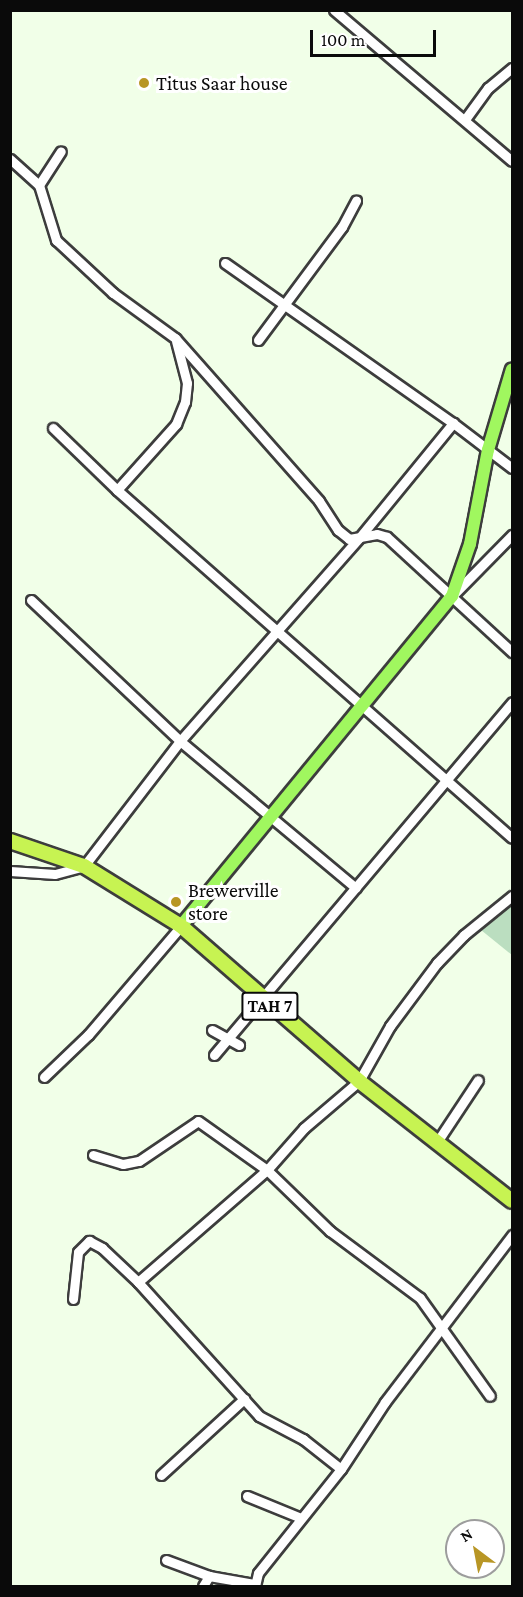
<!DOCTYPE html>
<style>
body{margin:0}
#map{position:relative;width:523px;height:1597px;overflow:hidden;background:#f1ffe8;font-family:"Crimson Pro",serif}
div>[style]{position:absolute}
.cemetery>*{inset:0;background:#bbdec0}
.roads{filter:drop-shadow(2px 0 #3d3d3d) drop-shadow(-2px 0 #3d3d3d) drop-shadow(0 2px #3d3d3d) drop-shadow(0 -2px #3d3d3d)}
.minor>*{height:9px;margin:-4.5px;padding:0 4.5px;transform-origin:4.5px;border-radius:4.5px;background:#fff}
.major>*{height:12px;margin:-6px;padding:0 6px;transform-origin:6px;border-radius:6px;background:#a0f75f}
.highway>*{height:14px;margin:-7px;padding:0 7px;transform-origin:7px;border-radius:7px;background:#c7f352}
.dots>*{width:16px;height:16px;translate:-50% -50%;box-sizing:border-box;border:3px solid #fff;border-radius:50%}
span{translate:-50% -50%;white-space:nowrap;text-align:center;line-height:1.15;-webkit-text-stroke:6px #fff;paint-order:stroke}
.shield-label span{padding:2px 4px;background:#fff;border:2px solid;border-radius:4px;-webkit-text-stroke-width:0}
.shield-label{font-size:18px;color:#0a0a0a;font-weight:700}
.poi-label{font-size:20px;color:#0a0a0a}
.left{translate:0 -50%;text-align:left}
.frame{position:absolute;inset:0;border:12px solid #0a0a0a;pointer-events:none}
.north{position:absolute;left:445px;top:1519px;width:60px;height:60px;box-sizing:border-box;background:#fff;border:2px solid #9d9d9d;border-radius:50%;rotate:328deg;font-size:16px;font-weight:700;line-height:24px;text-align:center;color:#0a0a0a}
.north::after{content:'';display:block;margin:auto;width:21px;height:27px;background:#b89625;clip-path:polygon(50% 0,100% 100%,50% 72%,0 100%)}
.scale{position:absolute;left:310px;top:30px;width:126px;height:27px;box-sizing:border-box;border:3px solid #0a0a0a;border-top:0;padding-left:8px;font-size:18px;line-height:21px;white-space:nowrap;color:#0a0a0a;-webkit-text-stroke:4px #fff;paint-order:stroke}
</style>
<div id="map">
<div class="cemetery">
<div style="clip-path:polygon(512px 902px,512px 955px,481px 930px)"></div>
</div>
<div class="roads">
<div class="minor">
<div style="left:334px;top:10px;width:233px;rotate:40.3deg"></div>
<div style="left:466px;top:118px;width:37px;rotate:-54deg"></div>
<div style="left:488px;top:88px;width:31px;rotate:-40deg"></div>
<div style="left:10px;top:159px;width:39px;rotate:42deg"></div>
<div style="left:39px;top:185px;width:58px;rotate:72.8deg"></div>
<div style="left:56px;top:240px;width:78px;rotate:42.9deg"></div>
<div style="left:113px;top:293px;width:77px;rotate:36deg"></div>
<div style="left:175px;top:338px;width:217px;rotate:48.5deg"></div>
<div style="left:319px;top:501px;width:35px;rotate:57deg"></div>
<div style="left:338px;top:530px;width:14px;rotate:39deg"></div>
<div style="left:349px;top:539px;width:28px;rotate:-10deg"></div>
<div style="left:377px;top:534px;width:10px;rotate:17deg"></div>
<div style="left:387px;top:537px;width:170px;rotate:42.6deg"></div>
<div style="left:39px;top:185px;width:40px;rotate:-57.1deg"></div>
<div style="left:225px;top:263px;width:279px;rotate:35.1deg"></div>
<div style="left:258px;top:340px;width:141px;rotate:-53.4deg"></div>
<div style="left:342px;top:227px;width:30px;rotate:-62deg"></div>
<div style="left:53px;top:428px;width:89px;rotate:44.1deg"></div>
<div style="left:117px;top:490px;width:526px;rotate:41.38deg"></div>
<div style="left:117px;top:490px;width:89px;rotate:-48.2deg"></div>
<div style="left:176px;top:424px;width:24px;rotate:-68deg"></div>
<div style="left:185px;top:402px;width:19px;rotate:-84deg"></div>
<div style="left:187px;top:383px;width:43px;rotate:-104.7deg"></div>
<div style="left:452px;top:596px;width:86px;rotate:-45.5deg"></div>
<div style="left:31px;top:600px;width:205px;rotate:43.4deg"></div>
<div style="left:180px;top:741px;width:229px;rotate:39.9deg"></div>
<div style="left:10px;top:871px;width:45px;rotate:3.8deg"></div>
<div style="left:55px;top:874px;width:30px;rotate:-15deg"></div>
<div style="left:84px;top:866px;width:158px;rotate:-52.5deg"></div>
<div style="left:180px;top:741px;width:271px;rotate:-48.6deg"></div>
<div style="left:359px;top:538px;width:149px;rotate:-50.7deg"></div>
<div style="left:453px;top:423px;width:74px;rotate:37.3deg"></div>
<div style="left:212px;top:1030px;width:31px;rotate:29deg"></div>
<div style="left:214px;top:1055px;width:462px;rotate:-49.8deg"></div>
<div style="left:44px;top:1077px;width:61px;rotate:-43.7deg"></div>
<div style="left:88px;top:1035px;width:143px;rotate:-49.5deg"></div>
<div style="left:437px;top:1142px;width:74px;rotate:-56.5deg"></div>
<div style="left:93px;top:1155px;width:31px;rotate:17deg"></div>
<div style="left:123px;top:1164px;width:16px;rotate:-11deg"></div>
<div style="left:139px;top:1161px;width:71px;rotate:-34.1deg"></div>
<div style="left:198px;top:1121px;width:85px;rotate:35.4deg"></div>
<div style="left:267px;top:1170px;width:88px;rotate:44.1deg"></div>
<div style="left:330px;top:1231px;width:112px;rotate:36.7deg"></div>
<div style="left:420px;top:1298px;width:120px;rotate:54.5deg"></div>
<div style="left:138px;top:1282px;width:171px;rotate:-41deg"></div>
<div style="left:267px;top:1170px;width:56px;rotate:-48.6deg"></div>
<div style="left:304px;top:1128px;width:72px;rotate:-40.5deg"></div>
<div style="left:359px;top:1081px;width:63px;rotate:-60.6deg"></div>
<div style="left:390px;top:1026px;width:79px;rotate:-53.3deg"></div>
<div style="left:437px;top:963px;width:39px;rotate:-46deg"></div>
<div style="left:464px;top:935px;width:62px;rotate:-39.1deg"></div>
<div style="left:73px;top:1299px;width:47px;rotate:-83.9deg"></div>
<div style="left:78px;top:1252px;width:16px;rotate:-45deg"></div>
<div style="left:89px;top:1241px;width:15px;rotate:28deg"></div>
<div style="left:102px;top:1248px;width:50px;rotate:43.4deg"></div>
<div style="left:138px;top:1282px;width:181px;rotate:47.9deg"></div>
<div style="left:259px;top:1416px;width:50px;rotate:27.6deg"></div>
<div style="left:303px;top:1439px;width:48px;rotate:38.3deg"></div>
<div style="left:161px;top:1475px;width:113px;rotate:-42.5deg"></div>
<div style="left:247px;top:1496px;width:58px;rotate:22.2deg"></div>
<div style="left:166px;top:1560px;width:46px;rotate:20.4deg"></div>
<div style="left:209px;top:1576px;width:47px;rotate:9.9deg"></div>
<div style="left:203px;top:1586px;width:12px;rotate:-59deg"></div>
<div style="left:255px;top:1586px;width:13px;rotate:-77deg"></div>
<div style="left:258px;top:1573px;width:133px;rotate:-51.4deg"></div>
<div style="left:341px;top:1469px;width:80px;rotate:-56.7deg"></div>
<div style="left:385px;top:1402px;width:210px;rotate:-52.7deg"></div>
</div>
<div class="major">
<div style="left:181px;top:926px;width:427px;rotate:-50.6deg"></div>
<div style="left:452px;top:596px;width:55px;rotate:-70.9deg"></div>
<div style="left:470px;top:544px;width:96px;rotate:-79.2deg"></div>
<div style="left:488px;top:450px;width:84px;rotate:-73.5deg"></div>
</div>
<div class="highway">
<div style="left:10px;top:841px;width:78px;rotate:18.7deg"></div>
<div style="left:84px;top:866px;width:114px;rotate:31.7deg"></div>
<div style="left:181px;top:926px;width:236px;rotate:41deg"></div>
<div style="left:359px;top:1081px;width:194px;rotate:38.1deg"></div>
</div>
</div>
<div class="dots">
<div style="left:144px;top:83px;background:#b89625"></div>
<div style="left:176px;top:902px;background:#b89625"></div>
</div>
<div class="shield-label">
<span style="left:270px;top:1006px">TAH 7</span>
</div>
<div class="poi-label">
<span class="left" style="left:156px;top:83px">Titus Saar house</span>
<span class="left" style="left:188px;top:902px">Brewerville<br>store</span>
</div>
<div class="frame"></div>
<div class="north">N</div>
<div class="scale">100 m</div>
</div>
